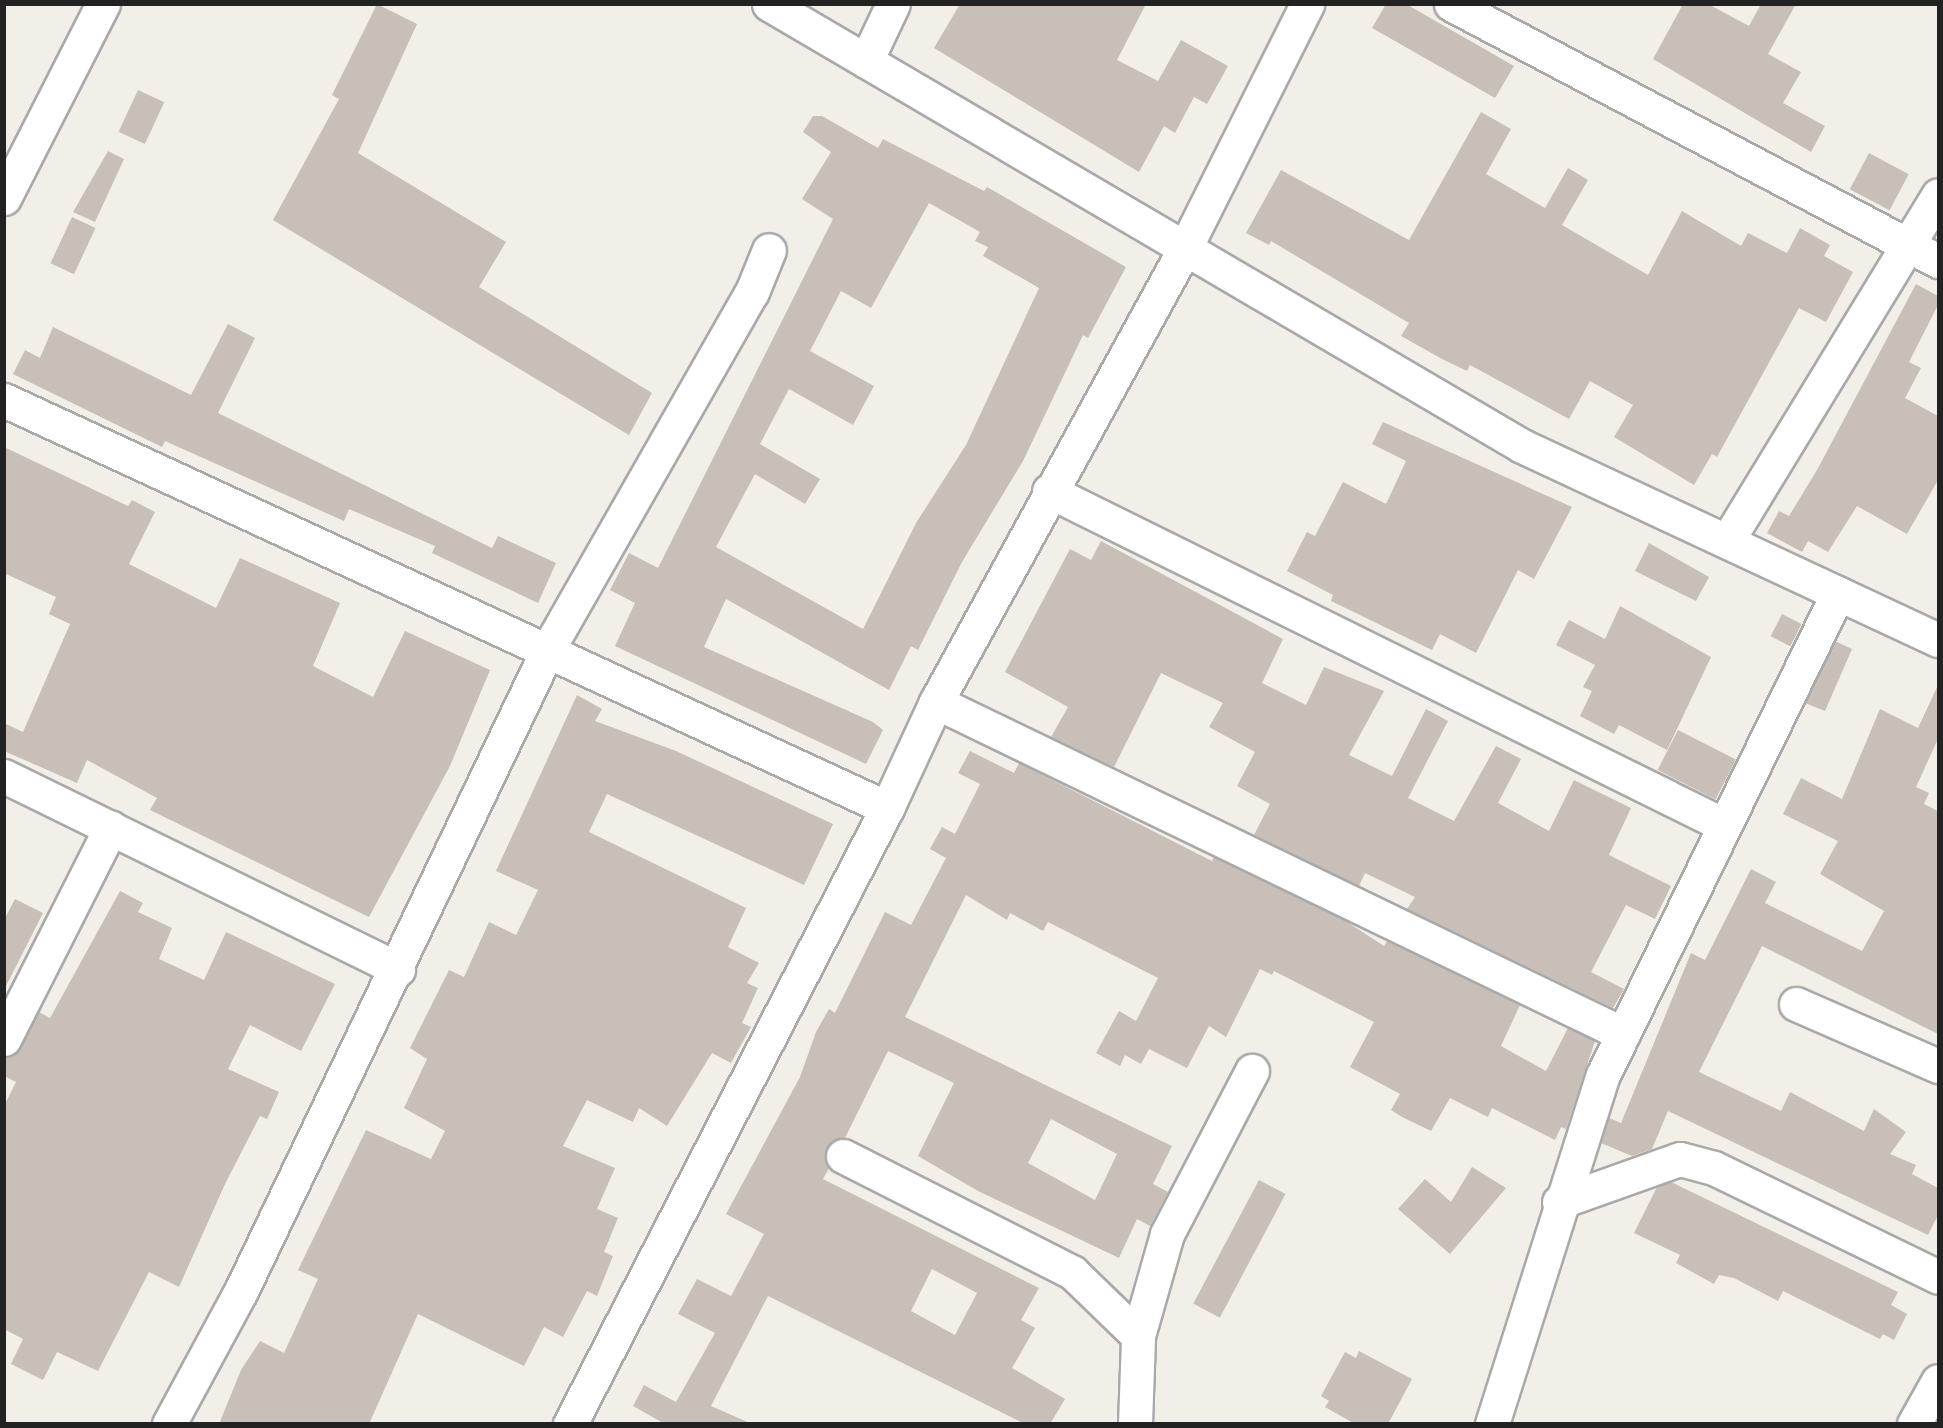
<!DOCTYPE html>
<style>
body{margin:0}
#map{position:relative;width:1943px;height:1428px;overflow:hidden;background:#f2efe9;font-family:"Open Sans",sans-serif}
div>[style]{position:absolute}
.building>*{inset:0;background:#c7bfb8;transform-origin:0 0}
.roads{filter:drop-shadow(2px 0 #a9a9a9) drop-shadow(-2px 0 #a9a9a9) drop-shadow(0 2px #a9a9a9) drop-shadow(0 -2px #a9a9a9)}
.minor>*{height:33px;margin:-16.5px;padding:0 16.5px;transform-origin:16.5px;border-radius:16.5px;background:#fff}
span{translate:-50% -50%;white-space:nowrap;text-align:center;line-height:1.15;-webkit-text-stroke:4.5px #fff;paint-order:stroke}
.frame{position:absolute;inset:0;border:6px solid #222;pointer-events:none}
</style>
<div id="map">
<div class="building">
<div style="clip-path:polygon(377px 4px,417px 24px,358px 153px,506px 242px,479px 287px,652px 393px,629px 435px,273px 220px,339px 99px,332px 95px)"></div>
<div style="clip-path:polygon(960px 4px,1146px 4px,1117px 60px,1158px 81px,1181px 40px,1228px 66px,1207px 104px,1194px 97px,1175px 133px,1164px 126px,1139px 172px,934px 48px)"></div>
<div style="clip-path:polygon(1386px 4px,1406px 4px,1514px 66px,1495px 98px,1372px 28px)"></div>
<div style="clip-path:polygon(1683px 4px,1708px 4px,1749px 26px,1761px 4px,1796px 4px,1768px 54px,1801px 72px,1783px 103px,1825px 126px,1811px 152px,1653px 59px)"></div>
<div style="left:138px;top:90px;width:29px;height:46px;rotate:25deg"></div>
<div style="clip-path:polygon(1481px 112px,1511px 129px,1486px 174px,1545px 208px,1568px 168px,1588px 180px,1562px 225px,1648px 275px,1682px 211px,1741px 246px,1748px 233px,1787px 253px,1800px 228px,1830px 245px,1824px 256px,1853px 272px,1826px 322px,1799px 308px,1717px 457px,1712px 454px,1694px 485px,1614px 437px,1633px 405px,1590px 381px,1569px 419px,1470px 365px,1467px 371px,1442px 359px,1401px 336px,1409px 323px,1271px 241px,1269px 245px,1246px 233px,1281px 170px,1409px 240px)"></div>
<div style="clip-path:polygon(evenodd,813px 116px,822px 116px,878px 148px,883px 139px,984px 191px,987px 187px,1126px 267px,1088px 338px,1083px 335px,1023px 461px,962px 562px,918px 650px,911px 646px,889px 690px,726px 599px,704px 647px,873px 722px,883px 730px,866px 764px,615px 646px,635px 603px,610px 590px,629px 553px,658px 568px,833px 219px,802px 199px,831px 152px,803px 132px,813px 116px,929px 203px,980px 232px,975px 241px,988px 247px,983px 256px,1039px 288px,966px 445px,916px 523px,863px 629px,716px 547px,755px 474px,805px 504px,820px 479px,760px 444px,789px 389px,853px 425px,874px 386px,810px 351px,841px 291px,871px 308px,929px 203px)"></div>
<div style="clip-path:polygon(108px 151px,124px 159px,95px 222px,73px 212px)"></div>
<div style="left:1869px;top:153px;width:45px;height:41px;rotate:28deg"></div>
<div style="left:72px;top:217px;width:26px;height:51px;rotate:25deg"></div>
<div style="clip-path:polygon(1916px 284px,1938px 296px,1938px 305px,1909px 362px,1921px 368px,1905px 398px,1938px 416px,1938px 480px,1907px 534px,1857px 506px,1828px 552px,1808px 541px,1802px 552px,1767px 533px,1779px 511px,1789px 516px,1817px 470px)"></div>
<div style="clip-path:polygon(228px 324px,255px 338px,218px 413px,492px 548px,498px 536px,556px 563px,538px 603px,432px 553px,435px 546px,349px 509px,344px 521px,165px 441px,162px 447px,13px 374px,25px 350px,40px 358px,53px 327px,191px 395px)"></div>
<div style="clip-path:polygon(1383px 422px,1572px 507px,1534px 579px,1518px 570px,1476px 653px,1440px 634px,1432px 650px,1331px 601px,1333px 595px,1287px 571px,1307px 532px,1315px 536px,1343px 482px,1386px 504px,1406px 461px,1372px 444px)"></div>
<div style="clip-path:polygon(4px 447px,128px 506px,132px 500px,155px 512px,129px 564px,216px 608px,240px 558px,340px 603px,313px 666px,373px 697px,405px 631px,490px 670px,450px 766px,369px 917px,150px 810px,157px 798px,87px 760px,77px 783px,4px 751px,4px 723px,23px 732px,70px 624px,49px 614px,56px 597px,4px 573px)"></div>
<div style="clip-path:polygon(1101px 541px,1283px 639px,1262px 683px,1306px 705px,1324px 667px,1384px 691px,1349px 755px,1392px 776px,1426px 709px,1448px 721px,1408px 798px,1454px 821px,1496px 746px,1521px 759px,1498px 803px,1549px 831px,1574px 780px,1631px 808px,1609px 855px,1671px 886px,1655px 919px,1626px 905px,1591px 972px,1624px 989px,1613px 1008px,1407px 909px,1415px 897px,1365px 873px,1359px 886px,1254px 835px,1270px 804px,1237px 786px,1255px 752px,1209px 727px,1223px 703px,1161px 673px,1114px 767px,1051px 737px,1068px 707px,1005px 672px,1070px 549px,1091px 560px)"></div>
<div style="clip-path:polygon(1649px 543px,1709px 577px,1696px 601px,1635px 571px)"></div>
<div style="clip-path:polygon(1620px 606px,1711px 657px,1667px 750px,1619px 725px,1614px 734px,1580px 716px,1592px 691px,1583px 687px,1595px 665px,1556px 645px,1569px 620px,1605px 639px)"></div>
<div style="left:1782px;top:614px;width:22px;height:25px;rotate:27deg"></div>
<div style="clip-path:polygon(1835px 641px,1852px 649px,1825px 711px,1805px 703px)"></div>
<div style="clip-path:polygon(1938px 685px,1938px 739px,1916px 787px,1929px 793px,1924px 804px,1938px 811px,1938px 1034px,1762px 946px,1699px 1072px,1781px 1111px,1790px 1092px,1864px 1131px,1874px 1109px,1906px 1132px,1890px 1154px,1916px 1165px,1912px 1174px,1938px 1188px,1938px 1215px,1928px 1235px,1668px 1111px,1652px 1149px,1632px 1156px,1601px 1143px,1609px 1118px,1621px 1123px,1691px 953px,1705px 960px,1751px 869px,1776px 882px,1765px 903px,1862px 951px,1884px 911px,1820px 874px,1838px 841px,1783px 814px,1801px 778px,1842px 799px,1880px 709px,1918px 728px)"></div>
<div style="clip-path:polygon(577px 695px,602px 709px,595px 721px,676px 751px,833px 824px,804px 885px,607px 794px,589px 832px,746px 908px,728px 947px,759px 963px,747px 983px,758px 988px,742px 1023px,751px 1027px,731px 1063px,712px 1053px,667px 1126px,639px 1108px,633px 1122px,587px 1100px,563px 1146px,615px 1168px,597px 1209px,618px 1218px,604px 1252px,613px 1256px,597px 1296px,587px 1291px,563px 1337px,544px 1327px,524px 1366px,418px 1314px,369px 1424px,219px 1424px,241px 1370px,260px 1341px,284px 1353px,318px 1279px,298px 1270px,366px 1130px,431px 1159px,445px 1131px,404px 1108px,427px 1059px,410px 1048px,449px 970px,464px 977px,489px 922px,516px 935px,538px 890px,496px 871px)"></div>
<div style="left:1678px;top:730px;width:65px;height:45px;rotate:27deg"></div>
<div style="clip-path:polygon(evenodd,970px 751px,1014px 773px,1019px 763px,1212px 861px,1214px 857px,1344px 920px,1384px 946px,1387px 941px,1520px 1005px,1501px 1046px,1546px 1071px,1568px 1028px,1595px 1041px,1566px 1129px,1561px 1127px,1555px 1140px,1492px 1108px,1488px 1117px,1450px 1098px,1431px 1131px,1402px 1117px,1391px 1110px,1400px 1094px,1350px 1067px,1374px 1022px,1274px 971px,1272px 975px,1260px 969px,1226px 1037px,1209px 1026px,1187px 1068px,1149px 1049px,1141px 1064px,1125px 1055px,1120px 1066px,1096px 1053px,1119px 1011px,1136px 1021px,1158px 978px,1048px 922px,1043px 931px,1010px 913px,1007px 920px,966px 895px,905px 1017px,1172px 1146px,1153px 1184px,1168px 1192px,1150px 1226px,1137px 1219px,1119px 1258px,978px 1191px,918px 1156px,954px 1083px,888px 1051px,845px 1138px,827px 1147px,829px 1168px,823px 1179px,1039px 1288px,1021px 1320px,1035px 1328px,1012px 1368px,1065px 1399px,1050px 1424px,1025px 1424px,768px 1296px,711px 1406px,752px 1424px,665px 1424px,633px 1406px,644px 1385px,676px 1402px,715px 1333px,678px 1314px,697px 1279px,731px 1296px,764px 1234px,726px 1214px,800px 1077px,816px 1032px,829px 1009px,835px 1013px,885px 912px,911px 925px,946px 858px,930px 849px,942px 827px,955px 834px,980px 784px,958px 773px,970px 751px,1051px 1119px,1117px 1154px,1095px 1200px,1028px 1163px,1051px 1119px,970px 751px,932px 1269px,977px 1293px,955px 1335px,911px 1311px,932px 1269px)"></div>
<div style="clip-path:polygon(120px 891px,143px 903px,138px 912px,172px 928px,159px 959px,204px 980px,226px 932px,335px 984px,301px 1051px,250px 1025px,228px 1069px,279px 1092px,267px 1119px,260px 1116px,225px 1184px,179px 1287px,149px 1272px,98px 1371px,57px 1352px,43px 1380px,11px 1364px,23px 1339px,4px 1329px,4px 1106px,16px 1082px,4px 1076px,4px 1058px,20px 1048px,39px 1012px,50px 1018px)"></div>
<div style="clip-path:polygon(15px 899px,43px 913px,4px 990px,4px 920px)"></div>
<div style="clip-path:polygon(1472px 1167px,1506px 1188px,1450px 1254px,1398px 1209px,1425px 1179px,1451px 1202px)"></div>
<div style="left:1259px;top:1180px;width:30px;height:140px;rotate:28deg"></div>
<div style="clip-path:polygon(1671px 1182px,1898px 1292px,1891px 1305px,1907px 1314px,1894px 1340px,1883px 1334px,1880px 1339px,1783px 1291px,1778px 1301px,1734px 1278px,1719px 1275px,1714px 1284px,1676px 1263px,1680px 1255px,1634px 1233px,1657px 1187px)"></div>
<div style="clip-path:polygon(1359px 1351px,1412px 1379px,1388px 1424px,1355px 1424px,1325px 1407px,1329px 1401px,1321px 1396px,1345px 1352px,1356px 1358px)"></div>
</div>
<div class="roads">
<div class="minor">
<div style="left:769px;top:4px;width:873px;rotate:30.41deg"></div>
<div style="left:1522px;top:446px;width:459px;rotate:25deg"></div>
<div style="left:1451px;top:4px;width:551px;rotate:27.82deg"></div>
<div style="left:866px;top:61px;width:63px;rotate:-64.7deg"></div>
<div style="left:4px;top:198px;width:218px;rotate:-63deg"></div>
<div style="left:4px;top:400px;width:973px;rotate:24.8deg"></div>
<div style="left:1049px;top:491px;width:753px;rotate:26.33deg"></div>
<div style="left:1727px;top:541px;width:405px;rotate:-58.6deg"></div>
<div style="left:936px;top:702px;width:763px;rotate:25.79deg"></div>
<div style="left:4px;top:776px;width:439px;rotate:26.1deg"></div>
<div style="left:1796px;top:1004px;width:155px;rotate:23.6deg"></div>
<div style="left:4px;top:1039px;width:237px;rotate:-63.2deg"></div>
<div style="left:843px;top:1156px;width:257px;rotate:26.9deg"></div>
<div style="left:1072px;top:1272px;width:92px;rotate:44.1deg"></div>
<div style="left:1559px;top:1202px;width:128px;rotate:-19.6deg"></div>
<div style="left:1680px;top:1159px;width:35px;rotate:15deg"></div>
<div style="left:1714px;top:1168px;width:249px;rotate:25.9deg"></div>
<div style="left:169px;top:1424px;width:151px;rotate:-61.6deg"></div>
<div style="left:241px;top:1291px;width:712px;rotate:-64.44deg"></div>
<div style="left:548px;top:649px;width:411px;rotate:-60.3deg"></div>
<div style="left:752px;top:292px;width:45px;rotate:-68deg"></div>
<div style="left:570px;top:1424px;width:693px;rotate:-62.77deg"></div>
<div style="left:887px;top:808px;width:117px;rotate:-65.2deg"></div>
<div style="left:936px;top:702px;width:518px;rotate:-61.26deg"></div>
<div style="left:1185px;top:248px;width:273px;rotate:-63.4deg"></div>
<div style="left:1135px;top:1424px;width:88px;rotate:-88deg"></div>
<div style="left:1138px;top:1336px;width:106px;rotate:-74.1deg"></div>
<div style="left:1167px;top:1234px;width:184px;rotate:-62.5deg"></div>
<div style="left:1492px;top:1424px;width:366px;rotate:-72.4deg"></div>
<div style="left:1603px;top:1075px;width:536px;rotate:-64.01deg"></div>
<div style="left:1914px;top:1424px;width:49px;rotate:-60.8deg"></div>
</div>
</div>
<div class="frame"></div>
</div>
